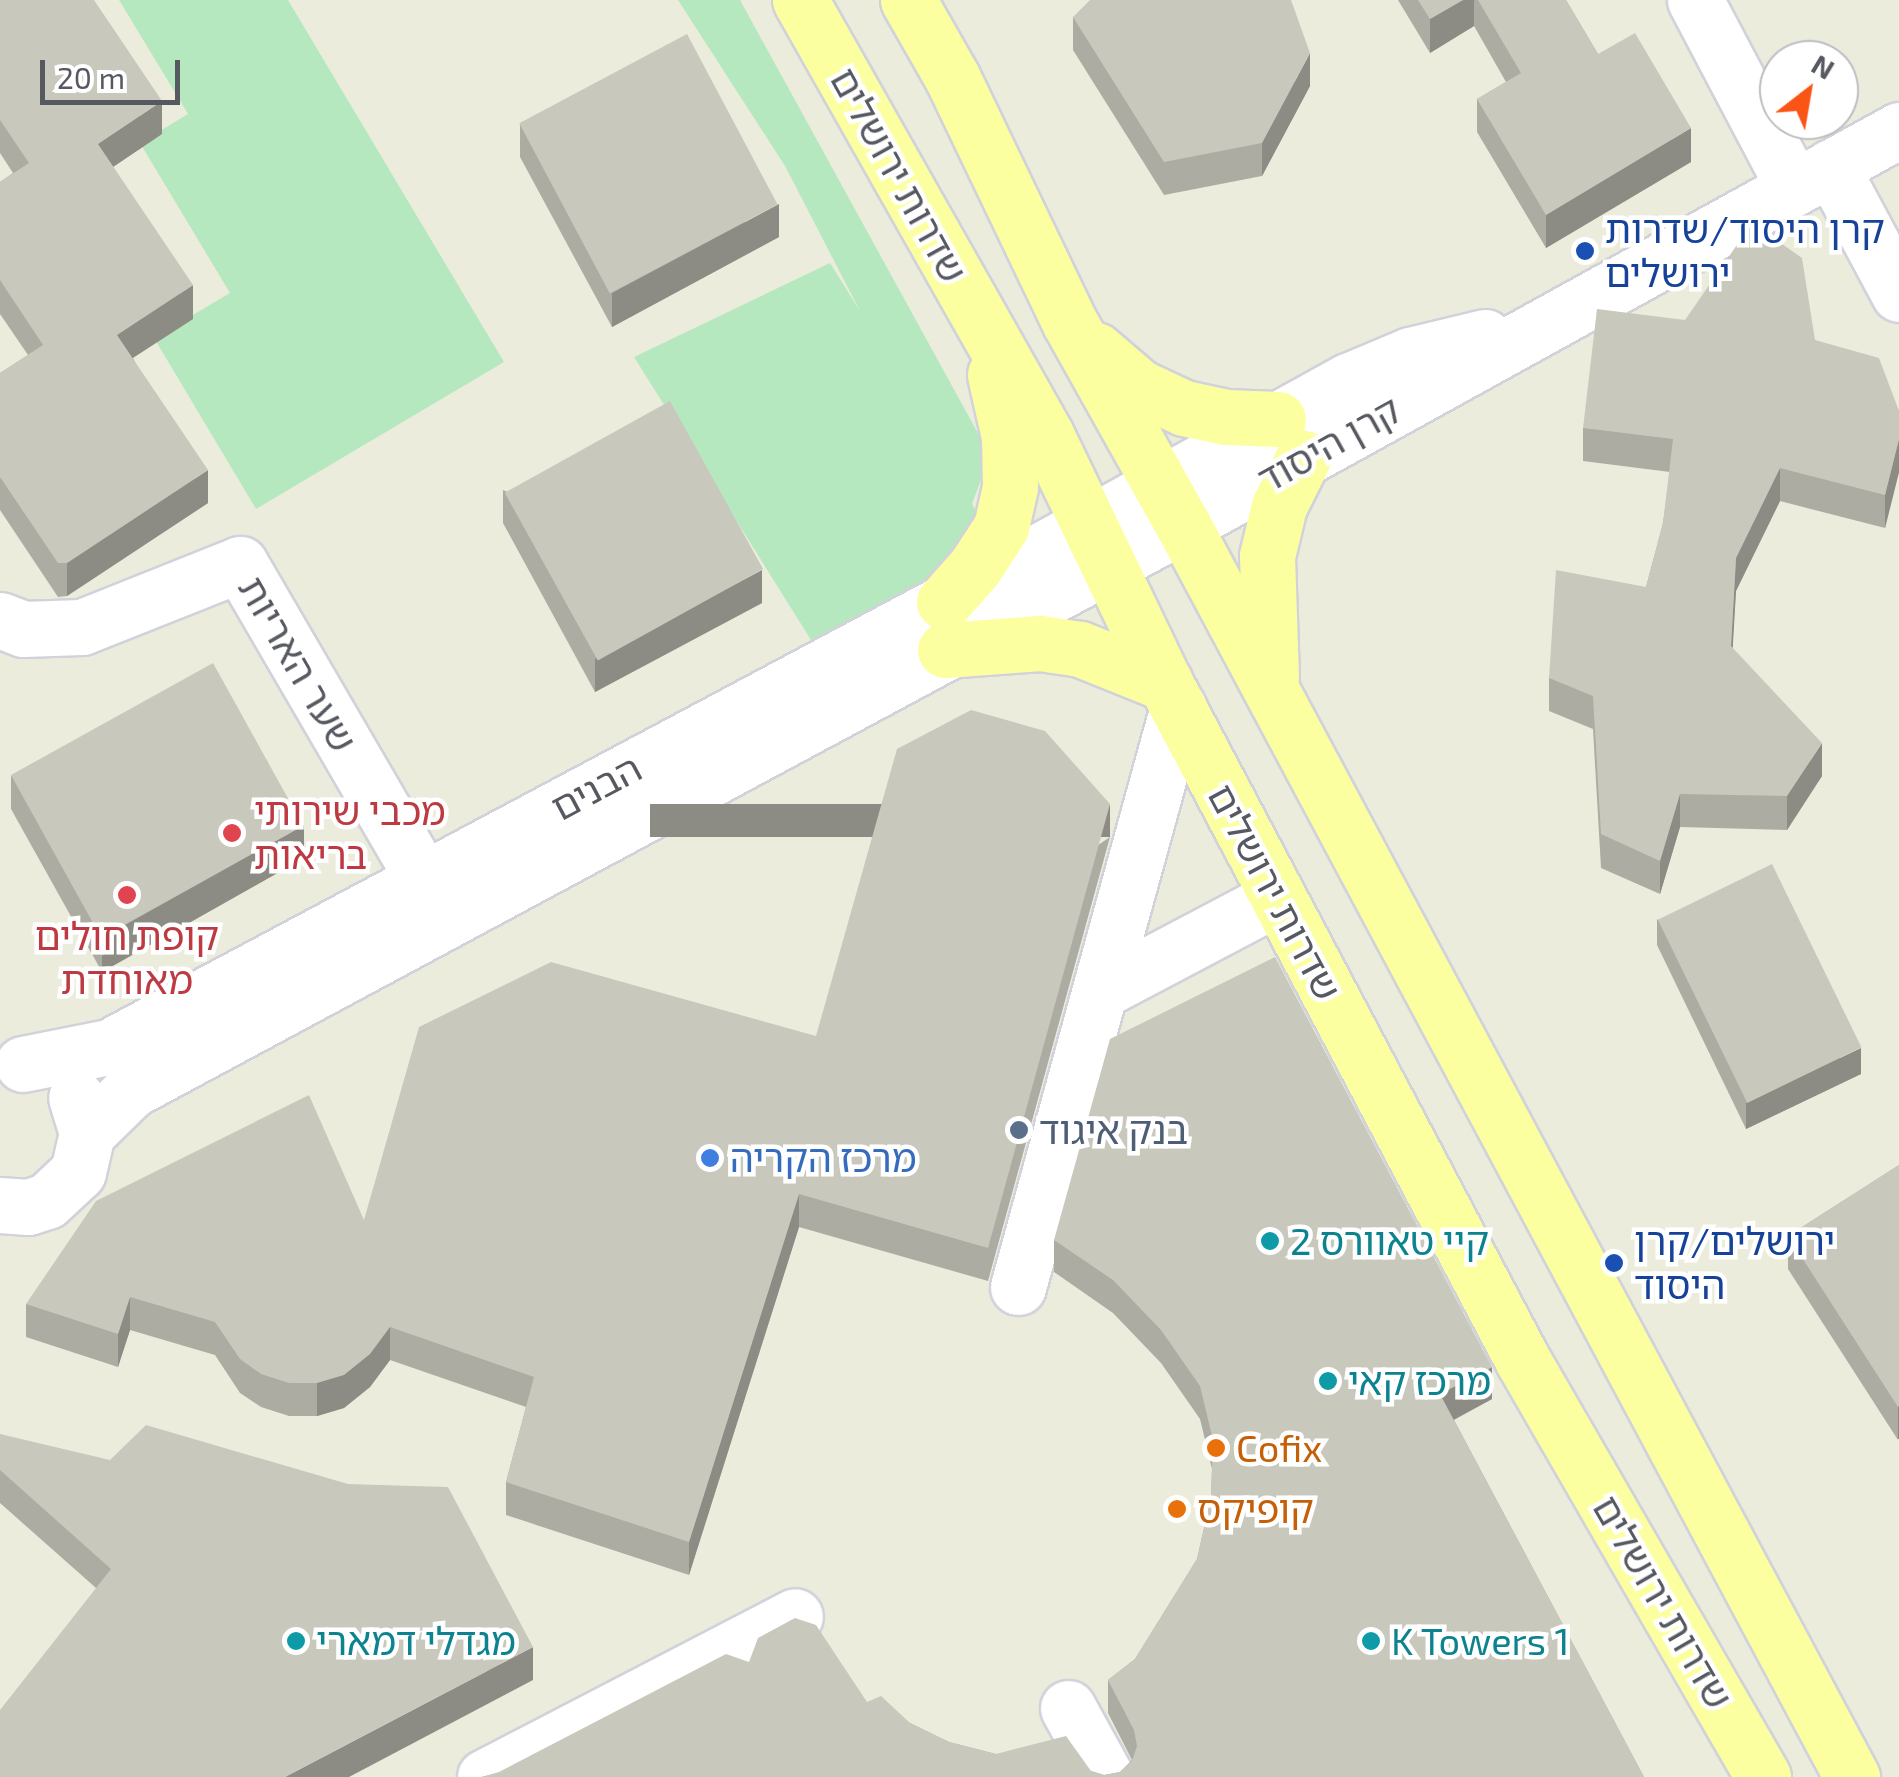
<!DOCTYPE html>
<meta charset="utf-8">
<style>
body{margin:0}
#map{position:relative;width:1899px;height:1777px;overflow:hidden;background:#ececdd;font-family:"Exo 2","Noto Sans Hebrew",sans-serif}
div>[style]{position:absolute}
.green>*{inset:0;background:#b6e8c0}
.roads{filter:drop-shadow(2px 0 #d1d2da) drop-shadow(-2px 0 #d1d2da) drop-shadow(0 2px #d1d2da) drop-shadow(0 -2px #d1d2da)}
.minor>*{height:55px;margin:-27.5px;padding:0 27.5px;transform-origin:27.5px;border-radius:27.5px;background:#fff}
.major>*{height:55px;margin:-27.5px;padding:0 27.5px;transform-origin:27.5px;border-radius:27.5px;background:#fbffa0}
.wall>*{inset:0;background:#adaca3}
.shaded-wall>*{inset:0;background:#8d8c84;transform-origin:0 0}
.building>*{inset:0;background:#c9c8bd;transform-origin:0 0}
.dots>*{width:28px;height:28px;translate:-50% -50%;box-sizing:border-box;border:5px solid #fff;border-radius:50%}
span{translate:-50% -50%;white-space:nowrap;text-align:center;line-height:1.15;-webkit-text-stroke:9px #fff;paint-order:stroke}
.street-label{font-size:38px;color:#575961}
.transit-label{font-size:38px;color:#164399}
.left{translate:0 -50%;text-align:left}
.health-label{font-size:38px;color:#be3a42}
.service-label{font-size:38px;color:#4e5e75}
.shop-label{font-size:38px;color:#366cbe}
.culture-label{font-size:38px;color:#0d838f}
.food-label{font-size:38px;color:#c56008}
.north{position:absolute;left:1759px;top:40px;width:100px;height:100px;box-sizing:border-box;background:#fff;border:2px solid #bcbdc0;border-radius:50%;rotate:31deg;font-size:28px;font-weight:700;line-height:40px;text-align:center;color:#575961}
.north::after{content:'';display:block;margin:auto;width:35px;height:45px;background:#fb5515;clip-path:polygon(50% 0,100% 100%,50% 72%,0 100%)}
.scale{position:absolute;left:40px;top:60px;width:140px;height:45px;box-sizing:border-box;border:5px solid #575961;border-top:0;padding-left:12px;font-size:30px;line-height:35px;white-space:nowrap;color:#575961;-webkit-text-stroke:8px #fff;paint-order:stroke}
</style>
<div id="map">
<div class="green">
<div style="clip-path:polygon(119px 0,288px 0,504px 362px,256px 509px,154px 338px,230px 293px,140px 143px,188px 114px)"></div>
<div style="clip-path:polygon(678px 0,740px 0,990px 455px,972px 504px,977px 513px,943px 572px,816px 648px,634px 357px,830px 263px,860px 311px,785px 166px)"></div>
</div>
<div class="roads">
<div class="minor">
<div style="left:1695px;top:0;width:212px;rotate:62.2deg"></div>
<div style="left:1831px;top:167px;width:144px;rotate:61.8deg"></div>
<div style="left:0;top:620px;width:25px;rotate:21deg"></div>
<div style="left:23px;top:629px;width:59px;rotate:-1.9deg"></div>
<div style="left:82px;top:627px;width:170px;rotate:-21.7deg"></div>
<div style="left:240px;top:564px;width:366px;rotate:59.8deg"></div>
<div style="left:1100px;top:991px;width:201px;rotate:-27.8deg"></div>
<div style="left:23px;top:1064px;width:88px;rotate:-11.2deg"></div>
<div style="left:109px;top:1047px;width:1034px;rotate:-28.03deg"></div>
<div style="left:1022px;top:561px;width:372px;rotate:-28.9deg"></div>
<div style="left:1348px;top:381px;width:67px;rotate:-22.8deg"></div>
<div style="left:1410px;top:355px;width:77px;rotate:-13.5deg"></div>
<div style="left:87px;top:1133px;width:62px;rotate:-44.3deg"></div>
<div style="left:131px;top:1090px;width:1194px;rotate:-28.24deg"></div>
<div style="left:1183px;top:525px;width:818px;rotate:-28.88deg"></div>
<div style="left:0;top:1205px;width:28px;rotate:4deg"></div>
<div style="left:28px;top:1207px;width:20px;rotate:-18deg"></div>
<div style="left:47px;top:1201px;width:42px;rotate:-43.1deg"></div>
<div style="left:78px;top:1172px;width:40px;rotate:-77deg"></div>
<div style="left:87px;top:1133px;width:37px;rotate:-107deg"></div>
<div style="left:1018px;top:1287px;width:602px;rotate:-74.58deg"></div>
<div style="left:1068px;top:1708px;width:79px;rotate:61.2deg"></div>
<div style="left:485px;top:1777px;width:349px;rotate:-27.4deg"></div>
</div>
<div class="major">
<div style="left:800px;top:0;width:500px;rotate:60.5deg"></div>
<div style="left:1046px;top:435px;width:275px;rotate:64.4deg"></div>
<div style="left:1165px;top:683px;width:764px;rotate:62.16deg"></div>
<div style="left:1522px;top:1359px;width:482px;rotate:60deg"></div>
<div style="left:908px;top:0;width:89px;rotate:60.3deg"></div>
<div style="left:952px;top:77px;width:273px;rotate:64.4deg"></div>
<div style="left:1070px;top:323px;width:231px;rotate:60.8deg"></div>
<div style="left:1183px;top:525px;width:1420px;rotate:61.88deg"></div>
<div style="left:1096px;top:350px;width:57px;rotate:40.7deg"></div>
<div style="left:1139px;top:387px;width:50px;rotate:25deg"></div>
<div style="left:1184px;top:408px;width:43px;rotate:12.1deg"></div>
<div style="left:1226px;top:417px;width:52px;rotate:2.2deg"></div>
<div style="left:944px;top:602px;width:47px;rotate:-48.5deg"></div>
<div style="left:975px;top:567px;width:48px;rotate:-57deg"></div>
<div style="left:1001px;top:527px;width:41px;rotate:-77.3deg"></div>
<div style="left:1010px;top:487px;width:50px;rotate:-91.1deg"></div>
<div style="left:1009px;top:437px;width:64px;rotate:-102.7deg"></div>
<div style="left:945px;top:650px;width:95px;rotate:-4.2deg"></div>
<div style="left:1040px;top:643px;width:40px;rotate:8.5deg"></div>
<div style="left:1080px;top:649px;width:92px;rotate:21.8deg"></div>
<div style="left:1271px;top:677px;width:121px;rotate:-91.9deg"></div>
<div style="left:1267px;top:556px;width:51px;rotate:-76.5deg"></div>
<div style="left:1279px;top:506px;width:54px;rotate:-63.4deg"></div>
</div>
</div>
<div class="wall">
<div style="clip-path:polygon(0 0,162px 134px,113px 167px,193px 319px,133px 358px,208px 503px,67px 596px,58px 597px,0 510px,0 373px,28px 355px,0 314px,0 182px,13px 173px,0 153px)"></div>
<div style="clip-path:polygon(1398px 0,1566px 0,1598px 54px,1691px 162px,1546px 248px,1477px 132px,1477px 99px,1506px 82px,1474px 26px,1430px 53px)"></div>
<div style="clip-path:polygon(1073px 17px,1310px 86px,1262px 176px,1164px 195px,1073px 50px)"></div>
<div style="clip-path:polygon(520px 124px,779px 237px,612px 327px,520px 157px)"></div>
<div style="clip-path:polygon(1815px 340px,1899px 411px,1899px 472px,1885px 528px,1780px 501px,1736px 591px,1732px 648px,1822px 776px,1787px 830px,1680px 827px,1660px 894px,1601px 868px,1593px 729px,1549px 711px,1549px 678px,1646px 587px,1663px 523px,1670px 472px,1583px 461px,1583px 428px)"></div>
<div style="clip-path:polygon(503px 490px,762px 603px,595px 692px,503px 523px)"></div>
<div style="clip-path:polygon(11px 776px,304px 858px,102px 972px,11px 809px)"></div>
<div style="clip-path:polygon(1110px 837px,988px 1281px,799px 1227px,689px 1575px,506px 1515px,506px 1482px,526px 1407px,390px 1360px,370px 1387px,344px 1408px,317px 1416px,289px 1416px,261px 1407px,240px 1393px,215px 1355px,130px 1330px,118px 1367px,26px 1337px,26px 1304px,364px 1220px,816px 1036px)"></div>
<div style="clip-path:polygon(1657px 919px,1861px 1074px,1746px 1129px,1657px 945px)"></div>
<div style="clip-path:polygon(1899px 1165px,1898px 1440px,1788px 1269px,1788px 1236px)"></div>
<div style="clip-path:polygon(1054px 1240px,1492px 1399px,1454px 1420px,1644px 1777px,481px 1777px,867px 1702px,949px 1742px,996px 1754px,1091px 1771px,1104px 1775px,1120px 1772px,1132px 1760px,1108px 1713px,1108px 1680px,1135px 1659px,1197px 1559px,1211px 1497px,1212px 1469px,1200px 1419px,1161px 1363px,1113px 1313px,1054px 1272px)"></div>
<div style="clip-path:polygon(0 1434px,533px 1680px,96px 1588px,0 1503px)"></div>
</div>
<div class="shaded-wall">
<div style="clip-path:polygon(1463px 0,1474px 0,1474px 26px,1430px 53px,1430px 19px)"></div>
<div style="clip-path:polygon(1310px 53px,1310px 86px,1262px 176px,1262px 143px)"></div>
<div style="clip-path:polygon(162px 101px,162px 134px,98px 177px,98px 144px)"></div>
<div style="clip-path:polygon(1691px 128px,1691px 162px,1546px 248px,1546px 215px)"></div>
<div style="clip-path:polygon(779px 204px,779px 237px,612px 327px,612px 293px)"></div>
<div style="clip-path:polygon(193px 285px,193px 319px,117px 368px,117px 335px)"></div>
<div style="clip-path:polygon(1899px 439px,1899px 472px,1885px 528px,1885px 495px)"></div>
<div style="clip-path:polygon(1780px 468px,1780px 501px,1736px 591px,1731px 679px,1731px 646px,1736px 558px)"></div>
<div style="clip-path:polygon(208px 470px,208px 503px,67px 596px,67px 563px)"></div>
<div style="clip-path:polygon(762px 570px,762px 603px,595px 692px,595px 659px)"></div>
<div style="clip-path:polygon(1822px 743px,1822px 776px,1787px 830px,1787px 796px)"></div>
<div style="clip-path:polygon(1680px 794px,1680px 827px,1660px 894px,1660px 861px)"></div>
<div style="left:1110px;top:804px;width:33px;height:460px;rotate:90deg"></div>
<div style="clip-path:polygon(304px 825px,304px 858px,102px 972px,102px 938px)"></div>
<div style="clip-path:polygon(1861px 1048px,1861px 1074px,1746px 1129px,1746px 1103px)"></div>
<div style="clip-path:polygon(799px 1194px,799px 1227px,689px 1575px,689px 1542px)"></div>
<div style="clip-path:polygon(130px 1297px,130px 1330px,118px 1367px,118px 1334px)"></div>
<div style="clip-path:polygon(390px 1327px,390px 1360px,370px 1387px,344px 1408px,317px 1416px,317px 1383px)"></div>
<div style="clip-path:polygon(1492px 1367px,1492px 1399px,1440px 1427px,1440px 1394px)"></div>
<div style="left:1899px;top:1406px;width:33px;height:1px;rotate:90deg"></div>
<div style="clip-path:polygon(533px 1647px,533px 1680px,349px 1777px,285px 1777px)"></div>
</div>
<div class="building">
<div style="clip-path:polygon(0 0,94px 0,162px 101px,98px 144px,193px 285px,117px 335px,208px 470px,67px 563px,58px 563px,0 477px,0 373px,43px 345px,0 280px,0 182px,29px 163px,0 120px)"></div>
<div style="clip-path:polygon(1090px 0,1291px 0,1310px 53px,1262px 143px,1164px 162px,1073px 17px)"></div>
<div style="clip-path:polygon(1418px 0,1463px 0,1430px 19px)"></div>
<div style="clip-path:polygon(1478px 0,1566px 0,1598px 54px,1635px 33px,1691px 128px,1546px 215px,1477px 99px,1521px 73px)"></div>
<div style="left:687px;top:34px;width:193px;height:190px;rotate:62deg"></div>
<div style="clip-path:polygon(1752px 223px,1802px 258px,1815px 340px,1879px 358px,1899px 411px,1899px 439px,1885px 495px,1780px 468px,1736px 558px,1731px 646px,1822px 743px,1787px 796px,1680px 794px,1660px 861px,1601px 834px,1593px 696px,1549px 678px,1556px 570px,1646px 587px,1663px 523px,1673px 439px,1583px 428px,1597px 309px,1685px 320px)"></div>
<div style="left:670px;top:401px;width:192px;height:189px;rotate:61deg"></div>
<div style="left:213px;top:663px;width:186px;height:231px;rotate:61deg"></div>
<div style="clip-path:polygon(971px 710px,1045px 731px,1110px 804px,988px 1248px,799px 1194px,689px 1542px,506px 1482px,534px 1377px,390px 1327px,370px 1354px,344px 1375px,317px 1383px,289px 1383px,261px 1374px,240px 1359px,215px 1322px,130px 1297px,118px 1334px,26px 1304px,96px 1201px,309px 1095px,364px 1220px,419px 1027px,551px 962px,816px 1036px,897px 749px)"></div>
<div style="left:1772px;top:864px;width:204px;height:127px;rotate:64deg"></div>
<div style="clip-path:polygon(1275px 957px,1492px 1367px,1440px 1394px,1644px 1777px,481px 1777px,499px 1772px,726px 1654px,749px 1662px,758px 1638px,795px 1618px,816px 1625px,867px 1702px,881px 1696px,910px 1723px,949px 1742px,996px 1754px,1066px 1736px,1091px 1771px,1104px 1775px,1120px 1772px,1132px 1761px,1137px 1746px,1134px 1730px,1108px 1680px,1135px 1659px,1197px 1559px,1211px 1497px,1213px 1440px,1200px 1386px,1161px 1330px,1113px 1280px,1054px 1240px,1110px 1039px)"></div>
<div style="clip-path:polygon(1899px 1165px,1899px 1406px,1898px 1407px,1788px 1236px)"></div>
<div style="clip-path:polygon(146px 1425px,348px 1484px,448px 1487px,533px 1647px,285px 1777px,0 1777px,0 1710px,111px 1569px,0 1470px,0 1434px,110px 1460px)"></div>
</div>
<div class="dots">
<div style="left:1585px;top:251px;background:#1a4fb4"></div>
<div style="left:232px;top:833px;background:#e0444e"></div>
<div style="left:127px;top:895px;background:#e0444e"></div>
<div style="left:1019px;top:1130px;background:#5c6f8a"></div>
<div style="left:710px;top:1158px;background:#3f7fe0"></div>
<div style="left:1270px;top:1241px;background:#0f9aa8"></div>
<div style="left:1614px;top:1263px;background:#1a4fb4"></div>
<div style="left:1328px;top:1381px;background:#0f9aa8"></div>
<div style="left:1216px;top:1448px;background:#e8710a"></div>
<div style="left:1177px;top:1509px;background:#e8710a"></div>
<div style="left:296px;top:1641px;background:#0f9aa8"></div>
<div style="left:1371px;top:1641px;background:#0f9aa8"></div>
</div>
<div class="street-label">
<span style="left:899px;top:175px;rotate:61deg">שדרות ירושלים</span>
<span style="left:1329px;top:444px;rotate:-29deg">קרן היסוד</span>
<span style="left:298px;top:664px;rotate:60deg">שער האריות</span>
<span style="left:596px;top:787px;rotate:-28deg">הבנים</span>
<span style="left:1275px;top:892px;rotate:62deg">שדרות ירושלים</span>
<span style="left:1663px;top:1602px;rotate:60deg">שדרות ירושלים</span>
</div>
<div class="transit-label">
<span class="left" style="left:1605px;top:251px">קרן היסוד/שדרות<br>ירושלים</span>
<span class="left" style="left:1634px;top:1263px">ירושלים/קרן<br>היסוד</span>
</div>
<div class="health-label">
<span class="left" style="left:254px;top:833px">מכבי שירותי<br>בריאות</span>
<span style="left:127px;top:958px">קופת חולים<br>מאוחדת</span>
</div>
<div class="service-label">
<span class="left" style="left:1039px;top:1130px">בנק איגוד</span>
</div>
<div class="shop-label">
<span class="left" style="left:730px;top:1158px">מרכז הקריה</span>
</div>
<div class="culture-label">
<span class="left" style="left:1290px;top:1241px">קיי טאוורס 2</span>
<span class="left" style="left:1348px;top:1381px">מרכז קאי</span>
<span class="left" style="left:316px;top:1641px">מגדלי דמארי</span>
<span class="left" style="left:1391px;top:1641px">K Towers 1</span>
</div>
<div class="food-label">
<span class="left" style="left:1236px;top:1448px">Cofix</span>
<span class="left" style="left:1197px;top:1509px">קופיקס</span>
</div>
<div class="north">N</div>
<div class="scale">20 m</div>
</div>
